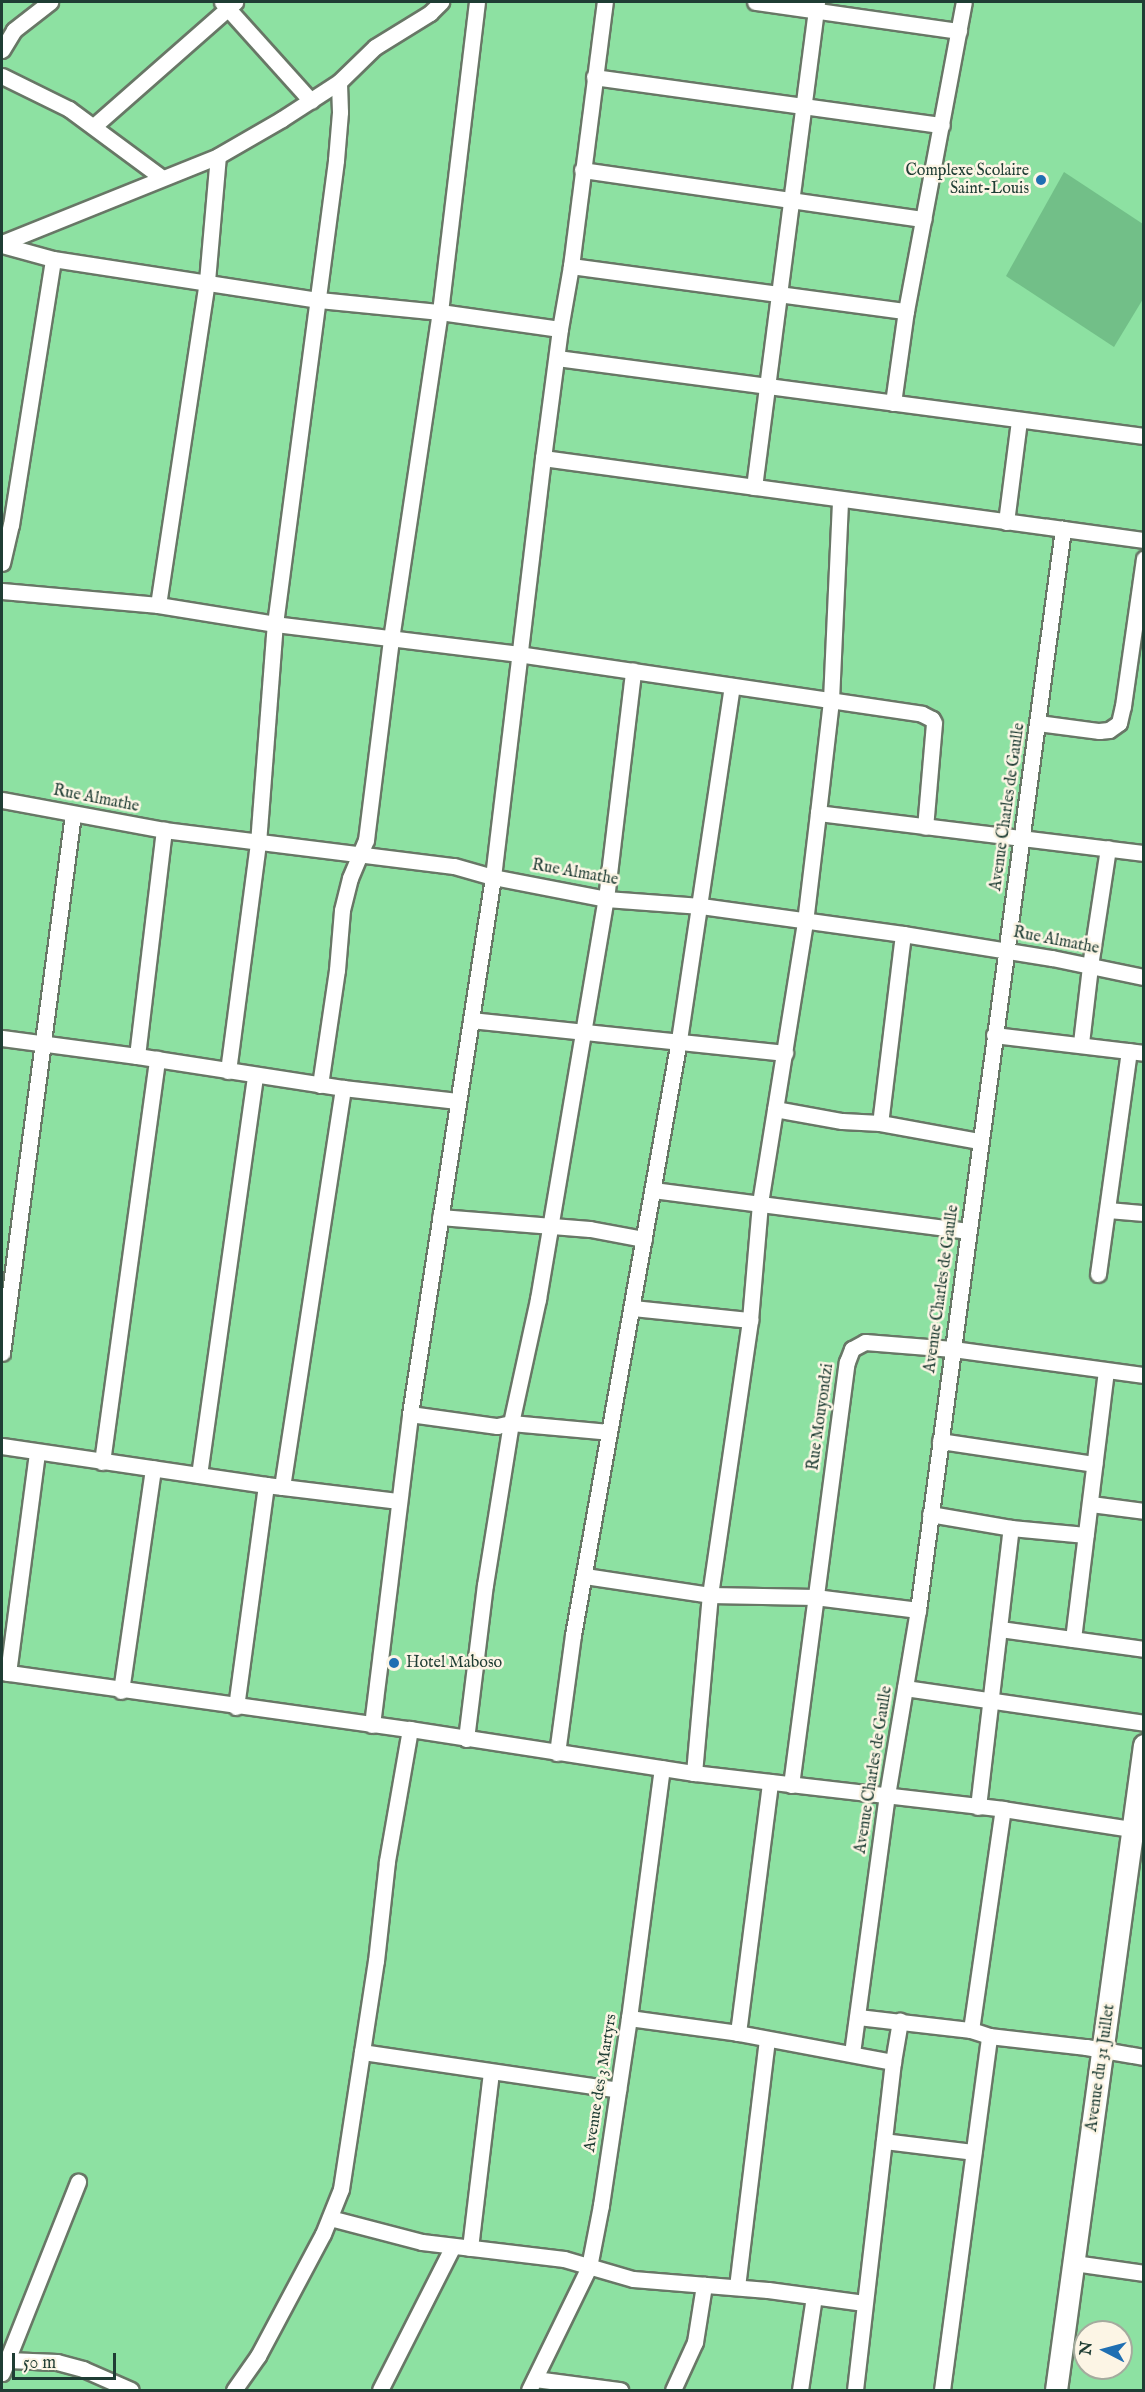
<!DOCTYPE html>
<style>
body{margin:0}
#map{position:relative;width:1145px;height:2392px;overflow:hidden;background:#efe2c2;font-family:"IM FELL English",serif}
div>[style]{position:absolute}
.green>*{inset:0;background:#8de1a2}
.forest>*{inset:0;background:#72bf88}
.roads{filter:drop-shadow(2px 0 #687766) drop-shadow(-2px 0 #687766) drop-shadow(0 2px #687766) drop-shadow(0 -2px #687766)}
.street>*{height:15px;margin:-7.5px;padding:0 7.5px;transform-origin:7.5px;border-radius:7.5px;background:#fff}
.secondary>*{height:21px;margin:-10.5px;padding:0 10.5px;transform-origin:10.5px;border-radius:10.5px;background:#fff}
.dots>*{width:16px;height:16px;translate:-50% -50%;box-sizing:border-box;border:3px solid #fcf5e5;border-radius:50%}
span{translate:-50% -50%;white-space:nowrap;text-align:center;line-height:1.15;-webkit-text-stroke:5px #fcf5e5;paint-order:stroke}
.poi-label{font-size:16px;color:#1f3d34}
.right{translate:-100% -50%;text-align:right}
.left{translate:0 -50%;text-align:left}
.street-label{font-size:16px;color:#1f3d34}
.frame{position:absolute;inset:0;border:3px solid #1f3d34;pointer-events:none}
.north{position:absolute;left:1073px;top:2320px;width:60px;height:60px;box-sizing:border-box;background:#fcf5e5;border:2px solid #a4ab9e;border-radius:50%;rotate:276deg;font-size:16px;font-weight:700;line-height:24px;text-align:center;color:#1f3d34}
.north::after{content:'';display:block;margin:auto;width:21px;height:27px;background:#1f6fb2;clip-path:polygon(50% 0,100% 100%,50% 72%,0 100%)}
.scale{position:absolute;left:12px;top:2353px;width:104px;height:27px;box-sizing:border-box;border:3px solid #1f3d34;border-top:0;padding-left:8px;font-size:18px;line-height:21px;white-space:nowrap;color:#1f3d34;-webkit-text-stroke:4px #fcf5e5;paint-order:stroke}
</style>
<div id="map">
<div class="green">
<div style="clip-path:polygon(evenodd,2px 2px,1143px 2px,1143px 2390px,2px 2390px,2px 2px,1085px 2332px,1121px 2332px,1121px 2368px,1085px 2368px,1085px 2332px)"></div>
</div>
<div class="forest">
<div style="clip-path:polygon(1064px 172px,1143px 224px,1143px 299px,1114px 347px,1006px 276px)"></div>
</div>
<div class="roads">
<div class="street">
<div style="left:222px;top:2px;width:133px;rotate:48deg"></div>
<div style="left:755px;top:2px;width:206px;rotate:8.1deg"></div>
<div style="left:2px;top:50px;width:23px;rotate:-59deg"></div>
<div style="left:14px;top:30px;width:46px;rotate:-37.9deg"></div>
<div style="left:2px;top:76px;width:75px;rotate:26.2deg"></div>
<div style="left:69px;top:109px;width:114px;rotate:36.5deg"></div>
<div style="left:594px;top:77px;width:351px;rotate:7.9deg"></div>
<div style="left:94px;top:126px;width:188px;rotate:-41.3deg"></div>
<div style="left:582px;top:170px;width:345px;rotate:8.2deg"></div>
<div style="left:2px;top:243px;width:233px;rotate:-21.9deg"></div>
<div style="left:218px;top:156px;width:74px;rotate:-30deg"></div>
<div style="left:282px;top:119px;width:68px;rotate:-33deg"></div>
<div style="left:2px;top:245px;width:53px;rotate:15.4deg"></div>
<div style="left:53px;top:259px;width:269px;rotate:8.8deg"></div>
<div style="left:319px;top:300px;width:122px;rotate:5.7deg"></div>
<div style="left:440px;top:312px;width:121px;rotate:8.1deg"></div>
<div style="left:571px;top:266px;width:338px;rotate:7.7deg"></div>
<div style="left:557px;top:358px;width:592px;rotate:7.57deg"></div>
<div style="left:893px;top:403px;width:93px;rotate:-82deg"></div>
<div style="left:906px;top:311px;width:314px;rotate:-79.4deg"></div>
<div style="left:543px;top:458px;width:607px;rotate:7.77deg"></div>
<div style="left:754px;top:487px;width:489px;rotate:-82.6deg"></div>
<div style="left:1006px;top:522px;width:103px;rotate:-82.7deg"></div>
<div style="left:2px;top:563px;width:39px;rotate:-77deg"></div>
<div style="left:11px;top:525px;width:269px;rotate:-81deg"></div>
<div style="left:2px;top:591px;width:157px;rotate:5.1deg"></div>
<div style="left:158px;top:605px;width:119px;rotate:9.2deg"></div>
<div style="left:275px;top:624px;width:245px;rotate:7deg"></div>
<div style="left:518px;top:654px;width:408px;rotate:8.4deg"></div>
<div style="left:922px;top:714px;width:11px;rotate:27deg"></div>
<div style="left:932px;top:719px;width:4px;rotate:63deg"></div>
<div style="left:934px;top:723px;width:104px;rotate:94.9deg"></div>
<div style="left:158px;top:605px;width:328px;rotate:-81.4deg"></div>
<div style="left:207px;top:281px;width:125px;rotate:-85deg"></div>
<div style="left:1038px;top:723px;width:62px;rotate:7.5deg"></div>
<div style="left:1099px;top:731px;width:10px;rotate:-6deg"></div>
<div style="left:1109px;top:730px;width:12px;rotate:-35deg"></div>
<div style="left:1119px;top:723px;width:17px;rotate:-77deg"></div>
<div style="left:1123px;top:706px;width:149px;rotate:-81.9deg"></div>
<div style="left:2px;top:800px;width:165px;rotate:10.5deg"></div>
<div style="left:164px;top:830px;width:292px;rotate:7.1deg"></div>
<div style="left:454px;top:866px;width:41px;rotate:15.8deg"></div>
<div style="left:493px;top:877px;width:115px;rotate:11deg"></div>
<div style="left:606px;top:899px;width:95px;rotate:4.2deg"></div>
<div style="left:701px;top:906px;width:204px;rotate:7.9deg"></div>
<div style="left:903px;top:934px;width:151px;rotate:9.2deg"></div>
<div style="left:1052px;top:958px;width:94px;rotate:11.7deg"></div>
<div style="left:818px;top:813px;width:328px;rotate:7deg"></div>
<div style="left:903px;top:934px;width:190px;rotate:96.9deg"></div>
<div style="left:880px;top:1123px;width:101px;rotate:10.3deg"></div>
<div style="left:471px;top:1020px;width:316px;rotate:6deg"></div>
<div style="left:994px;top:1035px;width:151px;rotate:6.8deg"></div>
<div style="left:2px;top:1038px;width:136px;rotate:7.6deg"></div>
<div style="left:137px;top:1056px;width:208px;rotate:8.8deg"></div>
<div style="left:343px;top:1088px;width:115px;rotate:6.5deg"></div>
<div style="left:1081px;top:1043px;width:78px;rotate:-83.3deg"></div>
<div style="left:1090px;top:966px;width:119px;rotate:-81.3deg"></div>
<div style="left:137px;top:1056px;width:228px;rotate:-83.2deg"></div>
<div style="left:228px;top:1071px;width:230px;rotate:-82.5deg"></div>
<div style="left:258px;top:843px;width:220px;rotate:-85.6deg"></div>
<div style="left:275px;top:624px;width:468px;rotate:-82.5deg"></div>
<div style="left:336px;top:160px;width:48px;rotate:-85.2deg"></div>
<div style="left:340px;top:112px;width:30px;rotate:-92deg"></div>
<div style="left:339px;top:82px;width:50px;rotate:-44.2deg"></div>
<div style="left:375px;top:47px;width:65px;rotate:-31.7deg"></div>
<div style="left:430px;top:13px;width:16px;rotate:-45deg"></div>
<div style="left:320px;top:1085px;width:116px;rotate:-81.6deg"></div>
<div style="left:337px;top:970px;width:60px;rotate:-85.2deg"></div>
<div style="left:342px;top:910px;width:33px;rotate:-76deg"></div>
<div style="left:350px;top:878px;width:41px;rotate:-67.2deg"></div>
<div style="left:366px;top:840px;width:203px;rotate:-82.9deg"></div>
<div style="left:391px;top:639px;width:331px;rotate:-81.5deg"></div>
<div style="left:440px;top:312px;width:312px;rotate:-83.2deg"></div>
<div style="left:775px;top:1109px;width:68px;rotate:10.2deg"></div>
<div style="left:842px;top:1121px;width:38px;rotate:3deg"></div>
<div style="left:653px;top:1190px;width:318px;rotate:7.4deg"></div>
<div style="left:1108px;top:1210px;width:36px;rotate:5deg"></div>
<div style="left:440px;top:1217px;width:150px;rotate:4.6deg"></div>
<div style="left:590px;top:1229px;width:55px;rotate:10.5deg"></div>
<div style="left:1098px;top:1274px;width:225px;rotate:-82.1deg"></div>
<div style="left:633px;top:1308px;width:118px;rotate:5.9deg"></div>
<div style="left:2px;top:1353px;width:544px;rotate:-82.5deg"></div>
<div style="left:410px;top:1414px;width:88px;rotate:7.9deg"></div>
<div style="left:497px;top:1426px;width:14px;rotate:-12deg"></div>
<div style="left:511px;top:1423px;width:98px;rotate:5.2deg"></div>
<div style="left:940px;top:1441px;width:156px;rotate:8.5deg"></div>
<div style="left:2px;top:1446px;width:267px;rotate:8.4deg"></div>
<div style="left:266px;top:1485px;width:134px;rotate:6.9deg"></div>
<div style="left:102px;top:1462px;width:407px;rotate:-82.2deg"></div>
<div style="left:199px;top:1475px;width:403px;rotate:-82deg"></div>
<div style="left:282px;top:1487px;width:404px;rotate:-81.3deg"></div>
<div style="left:1091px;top:1504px;width:53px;rotate:7.5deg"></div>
<div style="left:930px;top:1514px;width:82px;rotate:9.8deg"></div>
<div style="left:1011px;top:1528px;width:75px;rotate:5.3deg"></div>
<div style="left:585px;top:1576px;width:126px;rotate:8.6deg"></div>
<div style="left:710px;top:1595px;width:105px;rotate:1.1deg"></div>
<div style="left:815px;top:1597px;width:104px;rotate:7.2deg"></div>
<div style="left:1000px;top:1629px;width:145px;rotate:7.9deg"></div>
<div style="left:1073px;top:1639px;width:270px;rotate:-83deg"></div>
<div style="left:2px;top:1672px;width:412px;rotate:8deg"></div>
<div style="left:410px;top:1729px;width:287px;rotate:8.8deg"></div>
<div style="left:694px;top:1773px;width:311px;rotate:6.6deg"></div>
<div style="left:1003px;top:1809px;width:143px;rotate:8.9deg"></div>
<div style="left:8px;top:1673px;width:222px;rotate:-82.5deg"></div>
<div style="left:905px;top:1688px;width:242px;rotate:8.3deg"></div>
<div style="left:121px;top:1691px;width:225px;rotate:-81.8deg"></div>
<div style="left:236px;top:1707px;width:224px;rotate:-82.3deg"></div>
<div style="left:372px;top:1725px;width:313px;rotate:-83deg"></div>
<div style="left:410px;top:1414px;width:543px;rotate:-81.21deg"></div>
<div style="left:493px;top:877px;width:422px;rotate:-83.2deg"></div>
<div style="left:543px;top:458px;width:130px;rotate:-82.5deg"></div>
<div style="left:560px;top:329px;width:64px;rotate:-80.1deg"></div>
<div style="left:571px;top:266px;width:266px;rotate:-82.7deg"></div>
<div style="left:466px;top:1739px;width:155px;rotate:-83deg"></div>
<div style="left:485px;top:1585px;width:164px;rotate:-80.9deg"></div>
<div style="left:511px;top:1423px;width:127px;rotate:-77.7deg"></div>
<div style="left:538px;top:1299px;width:406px;rotate:-80.4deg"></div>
<div style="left:606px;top:899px;width:230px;rotate:-83.2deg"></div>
<div style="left:557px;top:1753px;width:119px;rotate:-82.3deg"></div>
<div style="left:573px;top:1635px;width:604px;rotate:-79.9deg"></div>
<div style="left:679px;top:1040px;width:358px;rotate:-81.5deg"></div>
<div style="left:694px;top:1773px;width:179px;rotate:-84.9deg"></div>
<div style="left:710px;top:1595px;width:278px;rotate:-81.7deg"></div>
<div style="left:750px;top:1320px;width:117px;rotate:-85.1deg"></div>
<div style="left:760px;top:1203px;width:285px;rotate:-80.9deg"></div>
<div style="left:805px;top:922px;width:110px;rotate:-83.2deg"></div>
<div style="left:818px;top:813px;width:114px;rotate:-83.4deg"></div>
<div style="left:831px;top:700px;width:201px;rotate:-87.4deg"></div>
<div style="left:791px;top:1785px;width:427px;rotate:-82.5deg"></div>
<div style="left:847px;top:1362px;width:14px;rotate:-69deg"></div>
<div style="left:852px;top:1349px;width:15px;rotate:-28deg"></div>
<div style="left:865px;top:1342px;width:88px;rotate:4.5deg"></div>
<div style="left:953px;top:1349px;width:193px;rotate:7.8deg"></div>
<div style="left:978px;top:1807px;width:281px;rotate:-83.3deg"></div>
<div style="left:858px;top:2017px;width:114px;rotate:6.6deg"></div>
<div style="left:971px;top:2030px;width:19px;rotate:18deg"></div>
<div style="left:989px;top:2036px;width:98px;rotate:6.5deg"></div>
<div style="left:1086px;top:2047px;width:59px;rotate:9.8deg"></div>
<div style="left:629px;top:2018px;width:110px;rotate:7.8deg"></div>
<div style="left:738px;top:2033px;width:158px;rotate:10.6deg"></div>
<div style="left:971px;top:2030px;width:223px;rotate:-81.8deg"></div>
<div style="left:738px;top:2033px;width:253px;rotate:-82.7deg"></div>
<div style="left:362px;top:2052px;width:259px;rotate:8.4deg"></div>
<div style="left:852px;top:2053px;width:260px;rotate:-82.3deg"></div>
<div style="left:887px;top:1795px;width:188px;rotate:-80.5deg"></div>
<div style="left:918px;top:1610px;width:1091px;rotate:-82.36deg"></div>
<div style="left:884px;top:2141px;width:90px;rotate:7deg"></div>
<div style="left:330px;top:2218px;width:95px;rotate:14.6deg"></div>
<div style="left:422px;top:2242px;width:143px;rotate:6.8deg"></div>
<div style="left:564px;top:2259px;width:72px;rotate:16.2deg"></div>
<div style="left:633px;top:2279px;width:135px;rotate:4.7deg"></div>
<div style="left:768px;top:2290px;width:97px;rotate:7.7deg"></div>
<div style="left:470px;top:2248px;width:177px;rotate:-83.2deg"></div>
<div style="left:1074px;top:2263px;width:71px;rotate:8.1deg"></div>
<div style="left:737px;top:2287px;width:249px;rotate:-83.1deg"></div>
<div style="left:7px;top:2360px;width:50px;rotate:2.3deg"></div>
<div style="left:57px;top:2362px;width:27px;rotate:15deg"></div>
<div style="left:83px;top:2369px;width:52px;rotate:23.6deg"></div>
<div style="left:2px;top:2373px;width:206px;rotate:-68.3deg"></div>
<div style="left:535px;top:2379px;width:86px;rotate:7.4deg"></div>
<div style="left:234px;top:2390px;width:42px;rotate:-54.8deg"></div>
<div style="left:258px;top:2356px;width:138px;rotate:-62deg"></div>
<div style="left:323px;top:2234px;width:48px;rotate:-68.2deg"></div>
<div style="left:341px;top:2189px;width:231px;rotate:-81.3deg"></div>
<div style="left:376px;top:1961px;width:101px;rotate:-83.7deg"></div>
<div style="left:387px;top:1861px;width:134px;rotate:-80.1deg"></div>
<div style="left:380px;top:2390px;width:161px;rotate:-63.1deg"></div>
<div style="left:529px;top:2390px;width:137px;rotate:-64deg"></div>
<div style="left:589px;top:2267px;width:63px;rotate:-79deg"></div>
<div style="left:601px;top:2205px;width:189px;rotate:-81.5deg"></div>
<div style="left:629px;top:2018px;width:252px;rotate:-82.5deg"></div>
<div style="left:673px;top:2390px;width:53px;rotate:-65.4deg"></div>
<div style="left:695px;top:2342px;width:58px;rotate:-81deg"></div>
<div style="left:800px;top:2390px;width:95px;rotate:-81.5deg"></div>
<div style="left:855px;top:2390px;width:330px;rotate:-83.4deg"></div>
<div style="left:893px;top:2062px;width:42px;rotate:-80.3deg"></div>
<div style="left:942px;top:2390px;width:357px;rotate:-82.4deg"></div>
</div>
<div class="secondary">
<div style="left:1056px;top:2390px;width:651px;rotate:-82.23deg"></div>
</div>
</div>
<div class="dots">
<div style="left:1041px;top:180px;background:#1f6fb2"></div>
<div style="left:394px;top:1663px;background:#1f6fb2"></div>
</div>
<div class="poi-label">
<span class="right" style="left:1029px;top:180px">Complexe Scolaire<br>Saint-Louis</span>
<span class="left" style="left:406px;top:1663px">Hotel Maboso</span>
</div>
<div class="street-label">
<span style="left:96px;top:799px;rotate:11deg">Rue Almathe</span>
<span style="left:1008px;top:807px;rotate:-82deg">Avenue Charles de Gaulle</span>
<span style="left:575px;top:873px;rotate:10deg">Rue Almathe</span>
<span style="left:1056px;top:941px;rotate:11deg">Rue Almathe</span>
<span style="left:942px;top:1289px;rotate:-82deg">Avenue Charles de Gaulle</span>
<span style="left:821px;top:1417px;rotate:-82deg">Rue Mouyondzi</span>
<span style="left:874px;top:1770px;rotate:-81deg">Avenue Charles de Gaulle</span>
<span style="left:1101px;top:2068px;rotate:-82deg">Avenue du 31 Juillet</span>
<span style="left:601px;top:2083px;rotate:-81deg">Avenue des 3 Martyrs</span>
</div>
<div class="frame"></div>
<div class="north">N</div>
<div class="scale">50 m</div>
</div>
